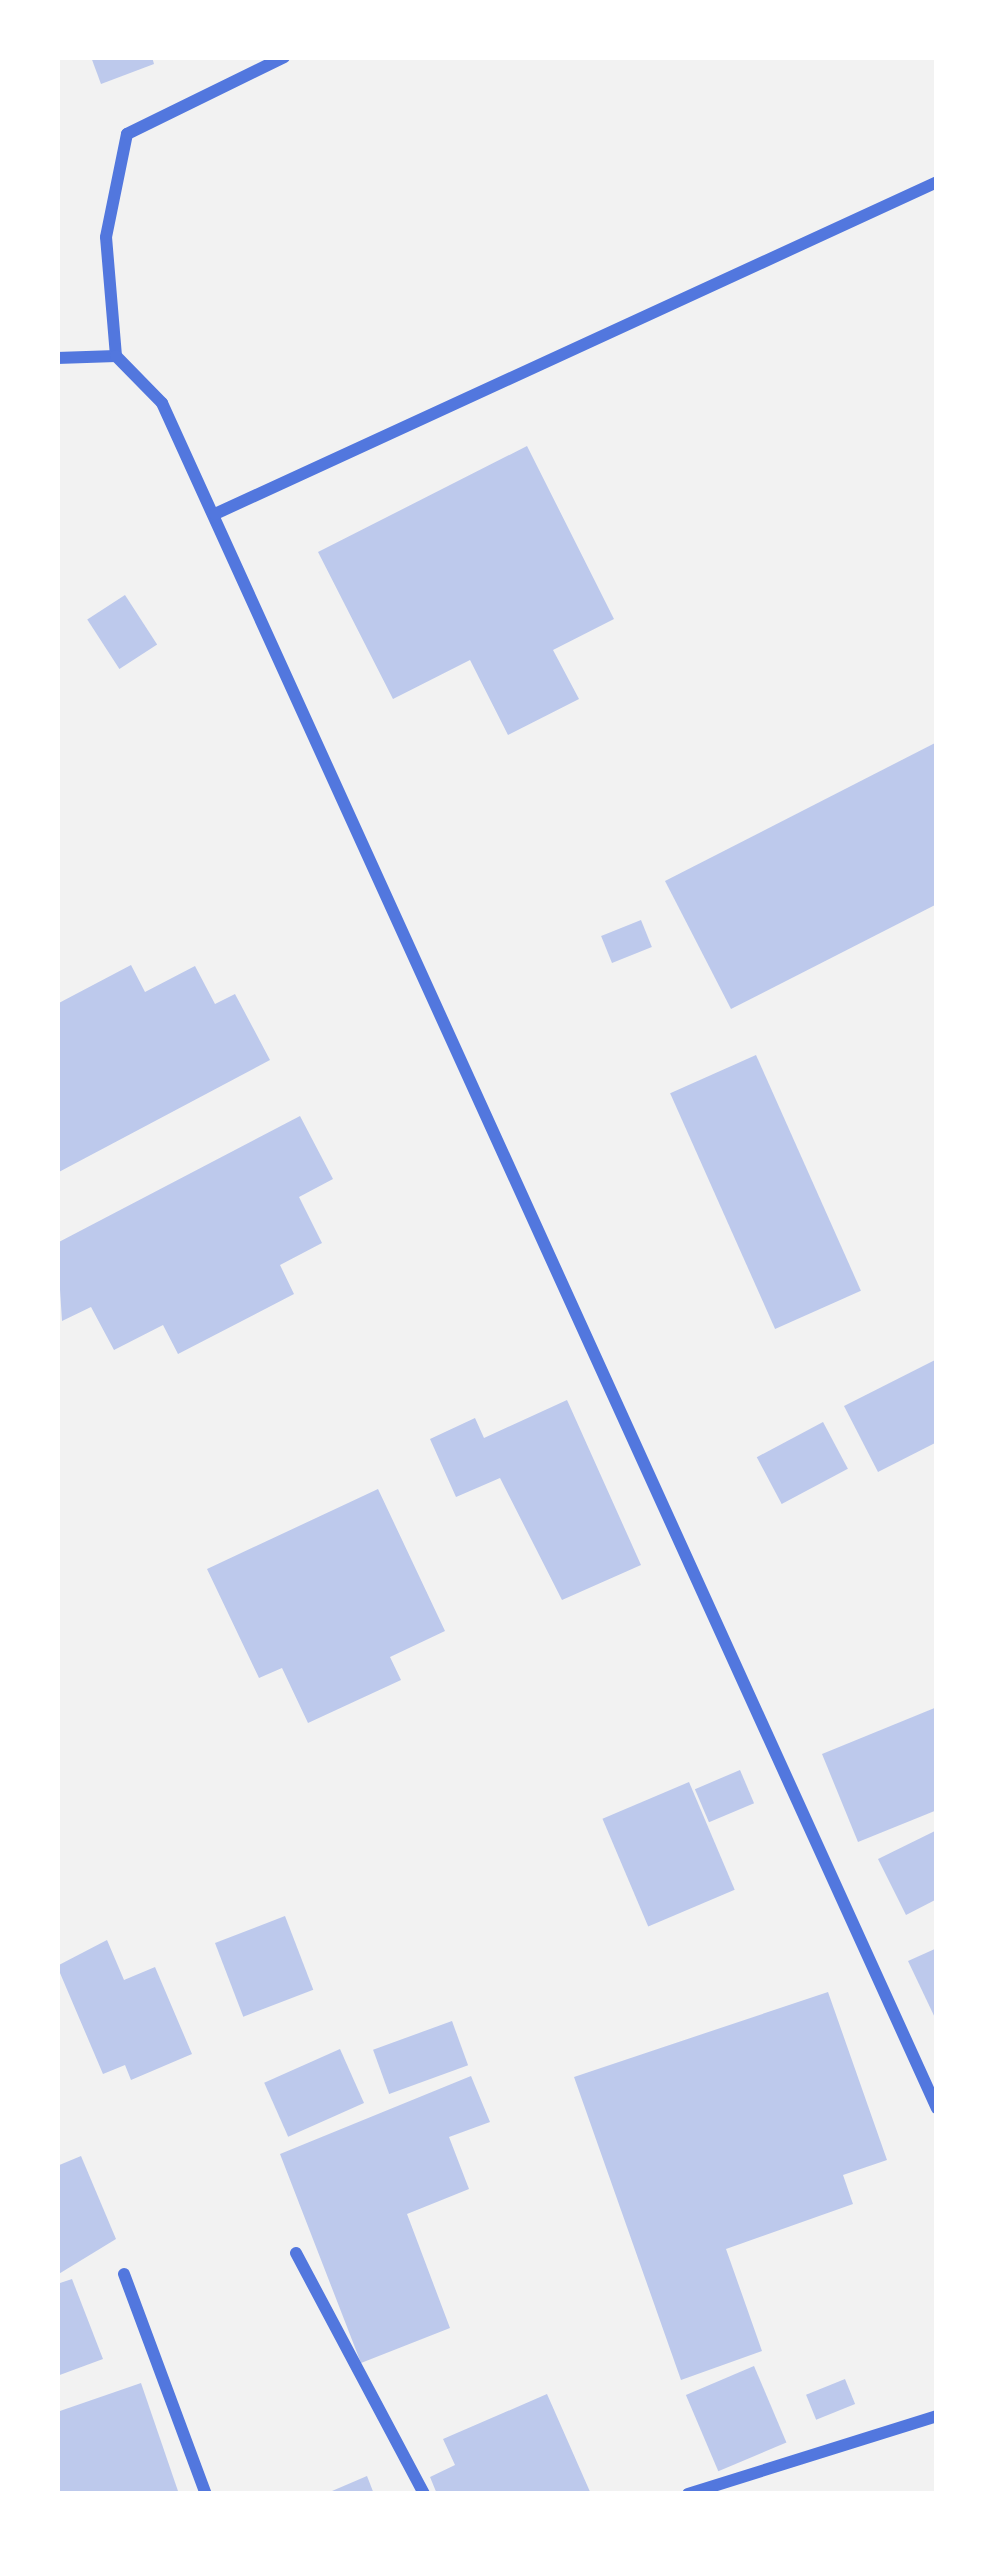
<!DOCTYPE html>
<style>
body{margin:0}
#map{position:relative;width:994px;height:2551px;overflow:hidden;background:#f2f2f2;font-family:Cabin,sans-serif}
div>[style]{position:absolute}
.building>*{inset:0;background:#bdc9ec;transform-origin:0 0}
.minor>*{height:12px;margin:-6px;padding:0 6px;transform-origin:6px;border-radius:6px;background:#5277de}
span{translate:-50% -50%;white-space:nowrap;text-align:center;line-height:1.15;-webkit-text-stroke:9px #fff;paint-order:stroke}
.frame{position:absolute;inset:0;border:60px solid #fff;pointer-events:none}
</style>
<div id="map">
<div class="building">
<div style="clip-path:polygon(91px 57px,152px 57px,154px 64px,101px 84px)"></div>
<div style="clip-path:polygon(527px 446px,614px 619px,553px 650px,579px 699px,508px 735px,470px 660px,393px 699px,318px 552px)"></div>
<div style="left:125px;top:595px;width:59px;height:45px;rotate:57deg"></div>
<div style="clip-path:polygon(937px 742px,937px 904px,731px 1009px,665px 881px)"></div>
<div style="left:641px;top:920px;width:29px;height:43px;rotate:68deg"></div>
<div style="clip-path:polygon(131px 965px,145px 992px,195px 966px,215px 1004px,235px 994px,270px 1060px,57px 1173px,57px 1004px)"></div>
<div style="left:756px;top:1055px;width:258px;height:94px;rotate:66deg"></div>
<div style="clip-path:polygon(300px 1116px,333px 1179px,299px 1197px,322px 1243px,280px 1265px,294px 1294px,178px 1354px,163px 1325px,114px 1350px,91px 1307px,62px 1321px,57px 1243px)"></div>
<div style="clip-path:polygon(937px 1359px,937px 1442px,878px 1472px,844px 1406px)"></div>
<div style="clip-path:polygon(567px 1400px,641px 1565px,562px 1600px,500px 1478px,456px 1497px,430px 1439px,475px 1418px,484px 1438px)"></div>
<div style="left:823px;top:1422px;width:53px;height:75px;rotate:62deg"></div>
<div style="clip-path:polygon(378px 1489px,445px 1631px,390px 1657px,401px 1680px,308px 1723px,282px 1668px,259px 1678px,207px 1569px)"></div>
<div style="clip-path:polygon(937px 1707px,937px 1810px,858px 1842px,822px 1754px)"></div>
<div style="left:740px;top:1770px;width:36px;height:49px;rotate:67deg"></div>
<div style="left:689px;top:1782px;width:117px;height:94px;rotate:67deg"></div>
<div style="clip-path:polygon(937px 1830px,937px 1899px,906px 1915px,878px 1859px)"></div>
<div style="left:285px;top:1916px;width:79px;height:75px;rotate:69deg"></div>
<div style="clip-path:polygon(107px 1940px,124px 1980px,155px 1967px,192px 2054px,131px 2080px,125px 2065px,103px 2074px,57px 1966px)"></div>
<div style="clip-path:polygon(937px 1948px,937px 2022px,908px 1961px)"></div>
<div style="clip-path:polygon(828px 1992px,887px 2160px,843px 2175px,853px 2204px,726px 2249px,762px 2351px,681px 2380px,574px 2077px)"></div>
<div style="left:452px;top:2021px;width:47px;height:84px;rotate:70deg"></div>
<div style="left:340px;top:2049px;width:59px;height:83px;rotate:66deg"></div>
<div style="clip-path:polygon(471px 2076px,490px 2122px,449px 2137px,469px 2189px,407px 2214px,450px 2328px,361px 2363px,280px 2154px)"></div>
<div style="clip-path:polygon(81px 2156px,116px 2239px,57px 2275px,57px 2166px)"></div>
<div style="clip-path:polygon(72px 2279px,103px 2359px,57px 2376px,57px 2284px)"></div>
<div style="left:754px;top:2366px;width:83px;height:74px;rotate:67deg"></div>
<div style="left:845px;top:2379px;width:27px;height:42px;rotate:68deg"></div>
<div style="clip-path:polygon(141px 2383px,179px 2494px,57px 2494px,57px 2412px)"></div>
<div style="clip-path:polygon(547px 2394px,591px 2494px,437px 2494px,430px 2477px,455px 2465px,443px 2439px)"></div>
<div style="clip-path:polygon(367px 2476px,374px 2494px,325px 2494px)"></div>
</div>
<div class="minor">
<div style="left:116px;top:356px;width:119px;rotate:-94.8deg"></div>
<div style="left:106px;top:237px;width:105px;rotate:-78.5deg"></div>
<div style="left:127px;top:134px;width:175px;rotate:-26.1deg"></div>
<div style="left:57px;top:358px;width:59px;rotate:-1.9deg"></div>
<div style="left:116px;top:356px;width:66px;rotate:45.6deg"></div>
<div style="left:162px;top:403px;width:1873px;rotate:65.56deg"></div>
<div style="left:215px;top:514px;width:795px;rotate:-24.69deg"></div>
<div style="left:296px;top:2253px;width:273px;rotate:62deg"></div>
<div style="left:124px;top:2274px;width:235px;rotate:69.6deg"></div>
<div style="left:688px;top:2494px;width:261px;rotate:-17.4deg"></div>
</div>
<div class="frame"></div>
</div>
